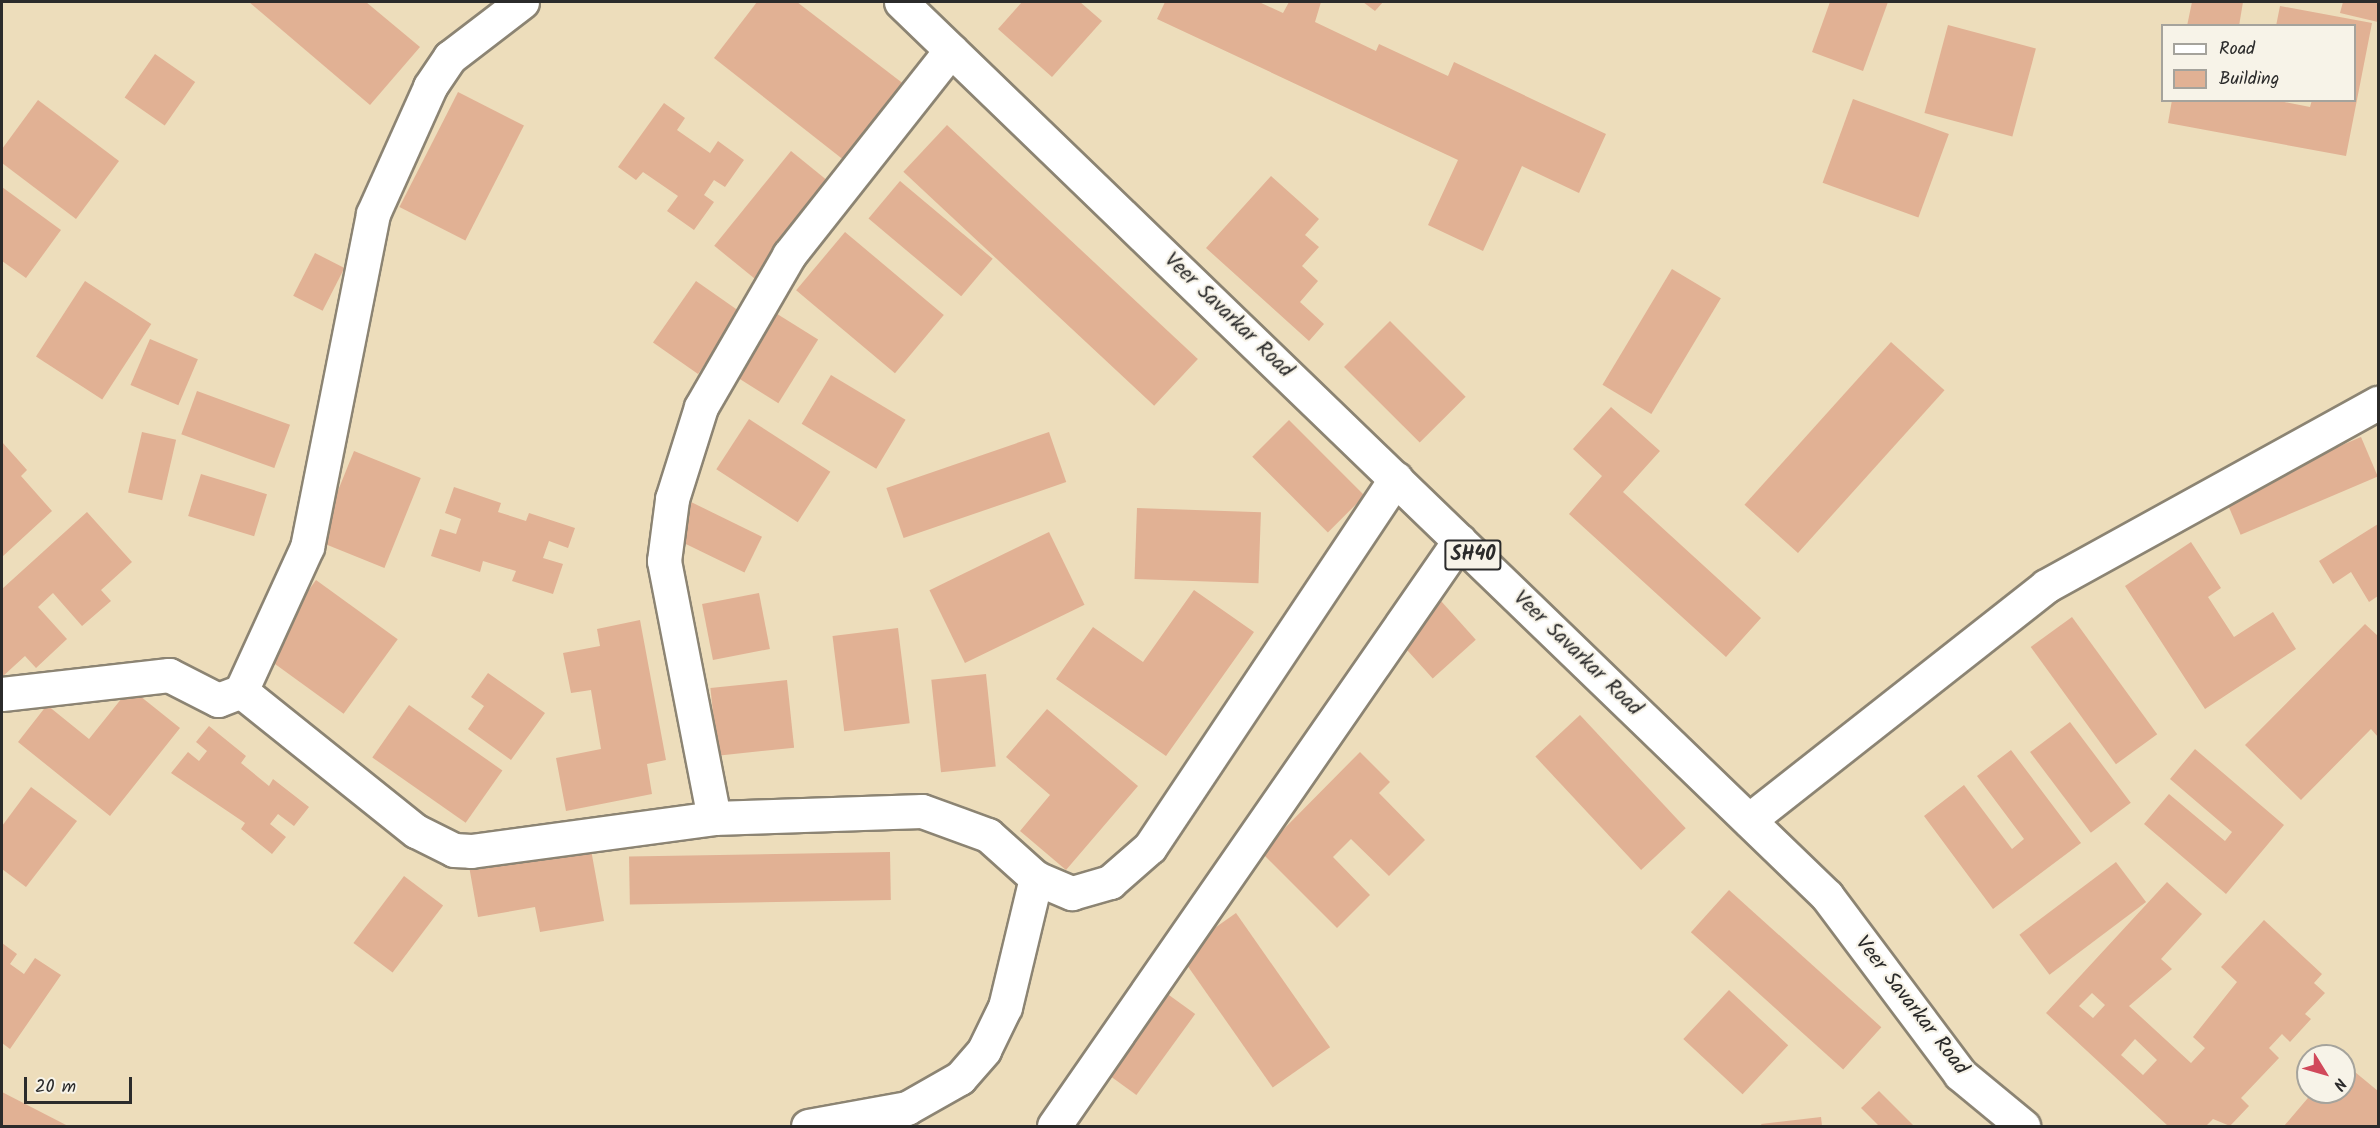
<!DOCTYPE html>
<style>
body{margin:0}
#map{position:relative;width:2380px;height:1128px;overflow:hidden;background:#edddbb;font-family:Kalam,sans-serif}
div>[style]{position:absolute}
.building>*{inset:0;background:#e1b194;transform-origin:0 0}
.roads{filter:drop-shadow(2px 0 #8c8473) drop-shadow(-2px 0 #8c8473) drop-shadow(0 2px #8c8473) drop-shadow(0 -2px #8c8473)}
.minor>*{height:33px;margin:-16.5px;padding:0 16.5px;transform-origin:16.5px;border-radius:16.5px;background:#fff}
.major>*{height:33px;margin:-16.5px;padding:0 16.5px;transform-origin:16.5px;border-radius:16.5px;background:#fff}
span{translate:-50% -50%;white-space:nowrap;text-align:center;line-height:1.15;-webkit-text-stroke:4.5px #f7f3e8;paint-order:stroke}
.shield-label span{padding:2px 4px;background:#f7f3e8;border:2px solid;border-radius:4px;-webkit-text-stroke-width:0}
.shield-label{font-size:20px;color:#2b2b2b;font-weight:700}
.street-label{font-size:21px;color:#2b2b2b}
.frame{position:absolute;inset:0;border:3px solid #2b2b2b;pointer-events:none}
.legend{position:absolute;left:2161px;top:24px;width:195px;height:78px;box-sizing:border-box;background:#f7f3e8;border:2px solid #a5a39c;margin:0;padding:8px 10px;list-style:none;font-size:18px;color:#2b2b2b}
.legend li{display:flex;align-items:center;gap:12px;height:30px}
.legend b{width:30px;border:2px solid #a5a39c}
.north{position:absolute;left:2296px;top:1044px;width:60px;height:60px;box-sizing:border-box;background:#f7f3e8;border:2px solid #a5a39c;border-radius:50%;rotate:127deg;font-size:16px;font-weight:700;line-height:24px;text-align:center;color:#2b2b2b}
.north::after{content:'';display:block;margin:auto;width:21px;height:27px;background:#d1495b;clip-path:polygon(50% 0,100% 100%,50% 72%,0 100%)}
.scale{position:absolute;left:24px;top:1077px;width:108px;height:27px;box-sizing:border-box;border:3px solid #2b2b2b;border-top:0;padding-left:8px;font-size:18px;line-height:21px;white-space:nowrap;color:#2b2b2b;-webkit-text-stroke:4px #f7f3e8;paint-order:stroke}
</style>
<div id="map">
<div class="building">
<div style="clip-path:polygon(249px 2px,366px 2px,420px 47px,370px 105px)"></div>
<div style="clip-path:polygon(757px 2px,797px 2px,905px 85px,845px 161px,714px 58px)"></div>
<div style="clip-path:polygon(1022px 2px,1080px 2px,1102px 21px,1052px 77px,998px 29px)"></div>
<div style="clip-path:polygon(1165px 2px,1259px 2px,1283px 13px,1289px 2px,1321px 2px,1315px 22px,1376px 51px,1379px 44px,1448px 76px,1454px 62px,1606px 134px,1579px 193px,1522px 166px,1483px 251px,1428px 225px,1458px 160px,1157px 19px)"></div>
<div style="clip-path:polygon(1363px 2px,1383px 2px,1375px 11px)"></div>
<div style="clip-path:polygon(1830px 2px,1888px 2px,1863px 71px,1812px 52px)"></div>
<div style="clip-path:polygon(2192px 2px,2243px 2px,2239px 26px,2187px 26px)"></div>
<div style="clip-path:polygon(2343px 2px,2378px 2px,2378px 22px,2340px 13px)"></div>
<div style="clip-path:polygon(2280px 6px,2372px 23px,2346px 156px,2168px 123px,2172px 100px,2274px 100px,2310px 107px,2312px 100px,2354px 100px,2354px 26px,2276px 26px)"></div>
<div style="left:1948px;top:25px;width:91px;height:91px;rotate:15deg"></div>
<div style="left:155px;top:54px;width:49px;height:53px;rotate:35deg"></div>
<div style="left:458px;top:92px;width:74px;height:129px;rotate:27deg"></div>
<div style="left:1853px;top:99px;width:102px;height:89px;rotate:20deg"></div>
<div style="clip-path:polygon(38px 100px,119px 161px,76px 219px,2px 163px,2px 149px)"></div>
<div style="clip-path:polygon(664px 103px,685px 118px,677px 130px,710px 153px,718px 141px,744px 160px,725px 187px,714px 180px,704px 195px,714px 202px,694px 230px,667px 211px,678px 196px,643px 172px,636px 180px,618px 167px)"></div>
<div style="left:947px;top:125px;width:343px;height:64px;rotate:43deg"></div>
<div style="left:791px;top:151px;width:59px;height:122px;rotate:39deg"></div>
<div style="clip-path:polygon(1271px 176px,1319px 219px,1305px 235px,1319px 247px,1302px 266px,1318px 281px,1300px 302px,1324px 324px,1309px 341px,1206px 248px)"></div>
<div style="left:900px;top:181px;width:121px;height:49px;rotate:40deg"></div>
<div style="clip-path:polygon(2px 187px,61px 230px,26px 278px,2px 261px)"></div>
<div style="left:845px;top:232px;width:129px;height:76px;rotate:40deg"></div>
<div style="left:315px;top:253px;width:33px;height:48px;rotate:27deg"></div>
<div style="left:1672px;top:269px;width:57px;height:135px;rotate:31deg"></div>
<div style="left:85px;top:281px;width:79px;height:90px;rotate:33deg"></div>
<div style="left:696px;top:281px;width:55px;height:75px;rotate:35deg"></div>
<div style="left:774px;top:312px;width:52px;height:75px;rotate:32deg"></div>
<div style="left:1390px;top:321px;width:107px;height:65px;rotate:45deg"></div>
<div style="left:150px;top:339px;width:52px;height:50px;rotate:23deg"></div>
<div style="left:1891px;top:342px;width:72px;height:219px;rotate:42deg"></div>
<div style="left:831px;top:375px;width:87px;height:57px;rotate:31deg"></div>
<div style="left:197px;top:391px;width:99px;height:46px;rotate:20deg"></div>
<div style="clip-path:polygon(1611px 407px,1660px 451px,1623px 492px,1761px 618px,1726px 657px,1569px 514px,1602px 476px,1573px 449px)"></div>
<div style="left:749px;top:419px;width:97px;height:60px;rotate:33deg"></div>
<div style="left:1289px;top:420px;width:107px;height:52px;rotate:45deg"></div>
<div style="left:142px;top:432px;width:35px;height:62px;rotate:13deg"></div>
<div style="left:1049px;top:432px;width:53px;height:172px;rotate:71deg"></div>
<div style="left:2361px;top:437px;width:43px;height:149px;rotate:67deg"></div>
<div style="clip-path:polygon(2px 442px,27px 470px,21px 476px,52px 511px,2px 557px)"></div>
<div style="left:354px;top:451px;width:72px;height:97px;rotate:22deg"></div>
<div style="left:201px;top:474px;width:69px;height:44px;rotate:17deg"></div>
<div style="clip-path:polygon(454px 487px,501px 503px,498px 512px,526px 521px,529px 513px,575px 528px,568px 548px,549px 541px,543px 558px,563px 564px,553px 594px,512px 581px,516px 571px,483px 561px,480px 572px,431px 556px,440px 529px,456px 534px,461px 519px,445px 513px)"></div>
<div style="left:691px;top:502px;width:79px;height:40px;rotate:26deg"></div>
<div style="left:1137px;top:508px;width:124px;height:71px;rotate:2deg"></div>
<div style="clip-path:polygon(87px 512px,132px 562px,101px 590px,111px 601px,82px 626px,53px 593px,38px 607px,67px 639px,36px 668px,25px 656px,2px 677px,2px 589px)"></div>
<div style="clip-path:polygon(2378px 524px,2378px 596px,2369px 602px,2351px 572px,2333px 584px,2319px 561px)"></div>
<div style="left:1049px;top:532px;width:81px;height:133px;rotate:64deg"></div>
<div style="clip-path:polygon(2191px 542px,2221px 588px,2208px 597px,2234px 637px,2273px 612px,2296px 649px,2205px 709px,2125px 586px)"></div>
<div style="left:316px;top:580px;width:101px;height:92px;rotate:36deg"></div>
<div style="clip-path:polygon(1194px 590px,1254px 632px,1166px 756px,1056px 679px,1093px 627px,1143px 662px)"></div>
<div style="left:759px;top:593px;width:57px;height:58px;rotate:79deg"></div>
<div style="left:1441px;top:601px;width:52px;height:58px;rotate:48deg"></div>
<div style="left:2072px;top:617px;width:145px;height:51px;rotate:54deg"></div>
<div style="clip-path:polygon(640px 620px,666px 760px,647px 764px,652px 794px,566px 811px,556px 758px,601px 749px,591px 690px,571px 693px,563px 653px,600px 646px,597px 629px)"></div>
<div style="clip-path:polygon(2365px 624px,2378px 636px,2378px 737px,2371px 729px,2301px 800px,2245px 745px)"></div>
<div style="left:898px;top:628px;width:96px;height:66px;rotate:83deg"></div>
<div style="clip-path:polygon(488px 673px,545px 713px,511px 760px,468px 729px,484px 706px,471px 697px)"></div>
<div style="left:986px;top:674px;width:93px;height:55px;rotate:84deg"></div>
<div style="left:787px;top:680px;width:68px;height:77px;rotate:84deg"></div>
<div style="clip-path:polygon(130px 688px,180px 728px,110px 816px,18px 742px,47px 705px,89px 739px)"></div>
<div style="left:409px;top:705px;width:114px;height:64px;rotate:35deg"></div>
<div style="clip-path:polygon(1047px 709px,1138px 786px,1066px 870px,1020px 831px,1050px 795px,1006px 757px)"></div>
<div style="left:1580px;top:715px;width:155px;height:61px;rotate:47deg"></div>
<div style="left:2070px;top:722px;width:101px;height:50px;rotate:53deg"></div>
<div style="clip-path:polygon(209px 726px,246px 756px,241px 763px,269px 786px,273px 779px,309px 807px,294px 826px,278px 814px,270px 824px,286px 837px,272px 854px,241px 829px,245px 823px,171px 773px,188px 752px,199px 761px,207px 751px,196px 742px)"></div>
<div style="clip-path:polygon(2195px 749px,2284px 825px,2226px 894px,2144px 824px,2169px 794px,2225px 841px,2232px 832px,2170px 779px)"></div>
<div style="clip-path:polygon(2011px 750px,2081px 843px,1993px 909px,1924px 816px,1964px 785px,2012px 849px,2024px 839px,1977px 776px)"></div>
<div style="clip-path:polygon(1360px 752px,1390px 782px,1379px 793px,1425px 840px,1389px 876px,1351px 839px,1333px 857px,1370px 895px,1337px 928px,1261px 852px)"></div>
<div style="clip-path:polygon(31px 787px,77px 821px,26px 887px,2px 869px,2px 826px)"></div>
<div style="clip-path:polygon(590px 844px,604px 921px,540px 932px,535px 907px,478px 917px,469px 866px)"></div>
<div style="left:890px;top:852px;width:48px;height:261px;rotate:89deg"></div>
<div style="left:2116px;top:862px;width:50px;height:121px;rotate:53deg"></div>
<div style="left:404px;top:876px;width:49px;height:84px;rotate:37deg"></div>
<div style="clip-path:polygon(evenodd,2167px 882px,2202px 914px,2161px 959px,2172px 969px,2129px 1006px,2191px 1063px,2205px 1048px,2193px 1037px,2237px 982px,2221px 967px,2264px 920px,2322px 974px,2314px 983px,2325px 993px,2305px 1014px,2311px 1019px,2290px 1042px,2282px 1034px,2269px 1048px,2279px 1058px,2241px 1098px,2249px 1106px,2230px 1126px,2213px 1119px,2206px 1126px,2168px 1126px,2046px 1013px,2167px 882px,2092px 993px,2105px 1005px,2093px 1018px,2079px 1006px,2092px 993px,2167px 882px,2135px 1039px,2157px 1060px,2143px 1075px,2121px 1055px,2135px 1039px)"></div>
<div style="left:1729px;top:890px;width:205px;height:57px;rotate:42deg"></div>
<div style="left:1236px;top:913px;width:164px;height:70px;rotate:55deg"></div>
<div style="clip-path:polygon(2px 943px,17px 954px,10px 964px,24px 974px,35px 958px,61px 975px,10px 1049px,2px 1043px)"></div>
<div style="left:1162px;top:990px;width:41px;height:100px;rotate:36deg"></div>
<div style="left:1729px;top:990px;width:81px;height:67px;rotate:43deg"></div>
<div style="clip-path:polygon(2344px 1063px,2378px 1091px,2378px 1126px,2284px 1126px,2313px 1092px,2344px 1092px)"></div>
<div style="clip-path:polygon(1879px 1091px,1914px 1126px,1879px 1126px,1861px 1108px)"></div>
<div style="clip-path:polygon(2px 1092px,68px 1126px,2px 1126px)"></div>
<div style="clip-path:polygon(1821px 1117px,1822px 1126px,1762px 1126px,1761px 1124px)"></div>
</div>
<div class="roads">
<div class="minor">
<div style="left:522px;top:2px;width:91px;rotate:142.6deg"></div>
<div style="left:450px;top:57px;width:36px;rotate:124deg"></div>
<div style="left:430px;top:87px;width:139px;rotate:114.2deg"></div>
<div style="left:373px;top:214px;width:339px;rotate:101.2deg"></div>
<div style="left:307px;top:547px;width:158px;rotate:114.6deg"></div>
<div style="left:241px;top:691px;width:224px;rotate:38.7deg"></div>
<div style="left:416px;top:831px;width:42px;rotate:26.6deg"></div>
<div style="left:454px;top:850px;width:17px;rotate:3deg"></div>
<div style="left:471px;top:851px;width:245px;rotate:-7.7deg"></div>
<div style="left:714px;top:818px;width:208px;rotate:-1.9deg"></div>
<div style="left:922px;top:811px;width:70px;rotate:20deg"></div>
<div style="left:988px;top:835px;width:64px;rotate:41.9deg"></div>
<div style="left:1036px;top:878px;width:39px;rotate:23deg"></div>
<div style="left:1072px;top:893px;width:40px;rotate:-16deg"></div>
<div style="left:1110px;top:882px;width:53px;rotate:-41.2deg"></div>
<div style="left:1150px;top:847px;width:443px;rotate:-56.3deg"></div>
<div style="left:2px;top:694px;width:168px;rotate:-6.5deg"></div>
<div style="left:169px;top:675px;width:55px;rotate:27deg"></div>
<div style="left:218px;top:700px;width:25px;rotate:-21deg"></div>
<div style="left:714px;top:818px;width:262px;rotate:-101deg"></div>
<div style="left:664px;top:561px;width:63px;rotate:-82.6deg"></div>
<div style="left:672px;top:499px;width:96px;rotate:-72.5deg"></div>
<div style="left:701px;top:407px;width:176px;rotate:-59.9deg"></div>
<div style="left:789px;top:255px;width:261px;rotate:-51.7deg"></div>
<div style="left:1749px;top:820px;width:378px;rotate:-38.2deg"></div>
<div style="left:2046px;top:586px;width:379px;rotate:-28.9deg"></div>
<div style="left:808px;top:1126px;width:101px;rotate:-10.3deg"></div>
<div style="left:907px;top:1108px;width:61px;rotate:-29.5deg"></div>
<div style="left:960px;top:1078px;width:37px;rotate:-49deg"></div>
<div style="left:984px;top:1050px;width:48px;rotate:-64deg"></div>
<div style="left:1005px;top:1007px;width:133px;rotate:-76.5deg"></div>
<div style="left:1054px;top:1126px;width:712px;rotate:-55.3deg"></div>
</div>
<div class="major">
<div style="left:901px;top:2px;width:1287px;rotate:43.99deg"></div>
<div style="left:1827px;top:896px;width:222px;rotate:53.2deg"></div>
<div style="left:1960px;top:1074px;width:82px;rotate:39.5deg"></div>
</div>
</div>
<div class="shield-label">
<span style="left:1473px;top:555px">SH40</span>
</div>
<div class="street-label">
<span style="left:1228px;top:316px;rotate:44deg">Veer Savarkar Road</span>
<span style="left:1577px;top:654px;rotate:44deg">Veer Savarkar Road</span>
<span style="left:1911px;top:1006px;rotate:52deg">Veer Savarkar Road</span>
</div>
<div class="frame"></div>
<ul class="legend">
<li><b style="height:8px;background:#fff"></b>Road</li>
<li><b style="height:16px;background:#e1b194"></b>Building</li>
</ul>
<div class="north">N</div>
<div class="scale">20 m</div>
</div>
